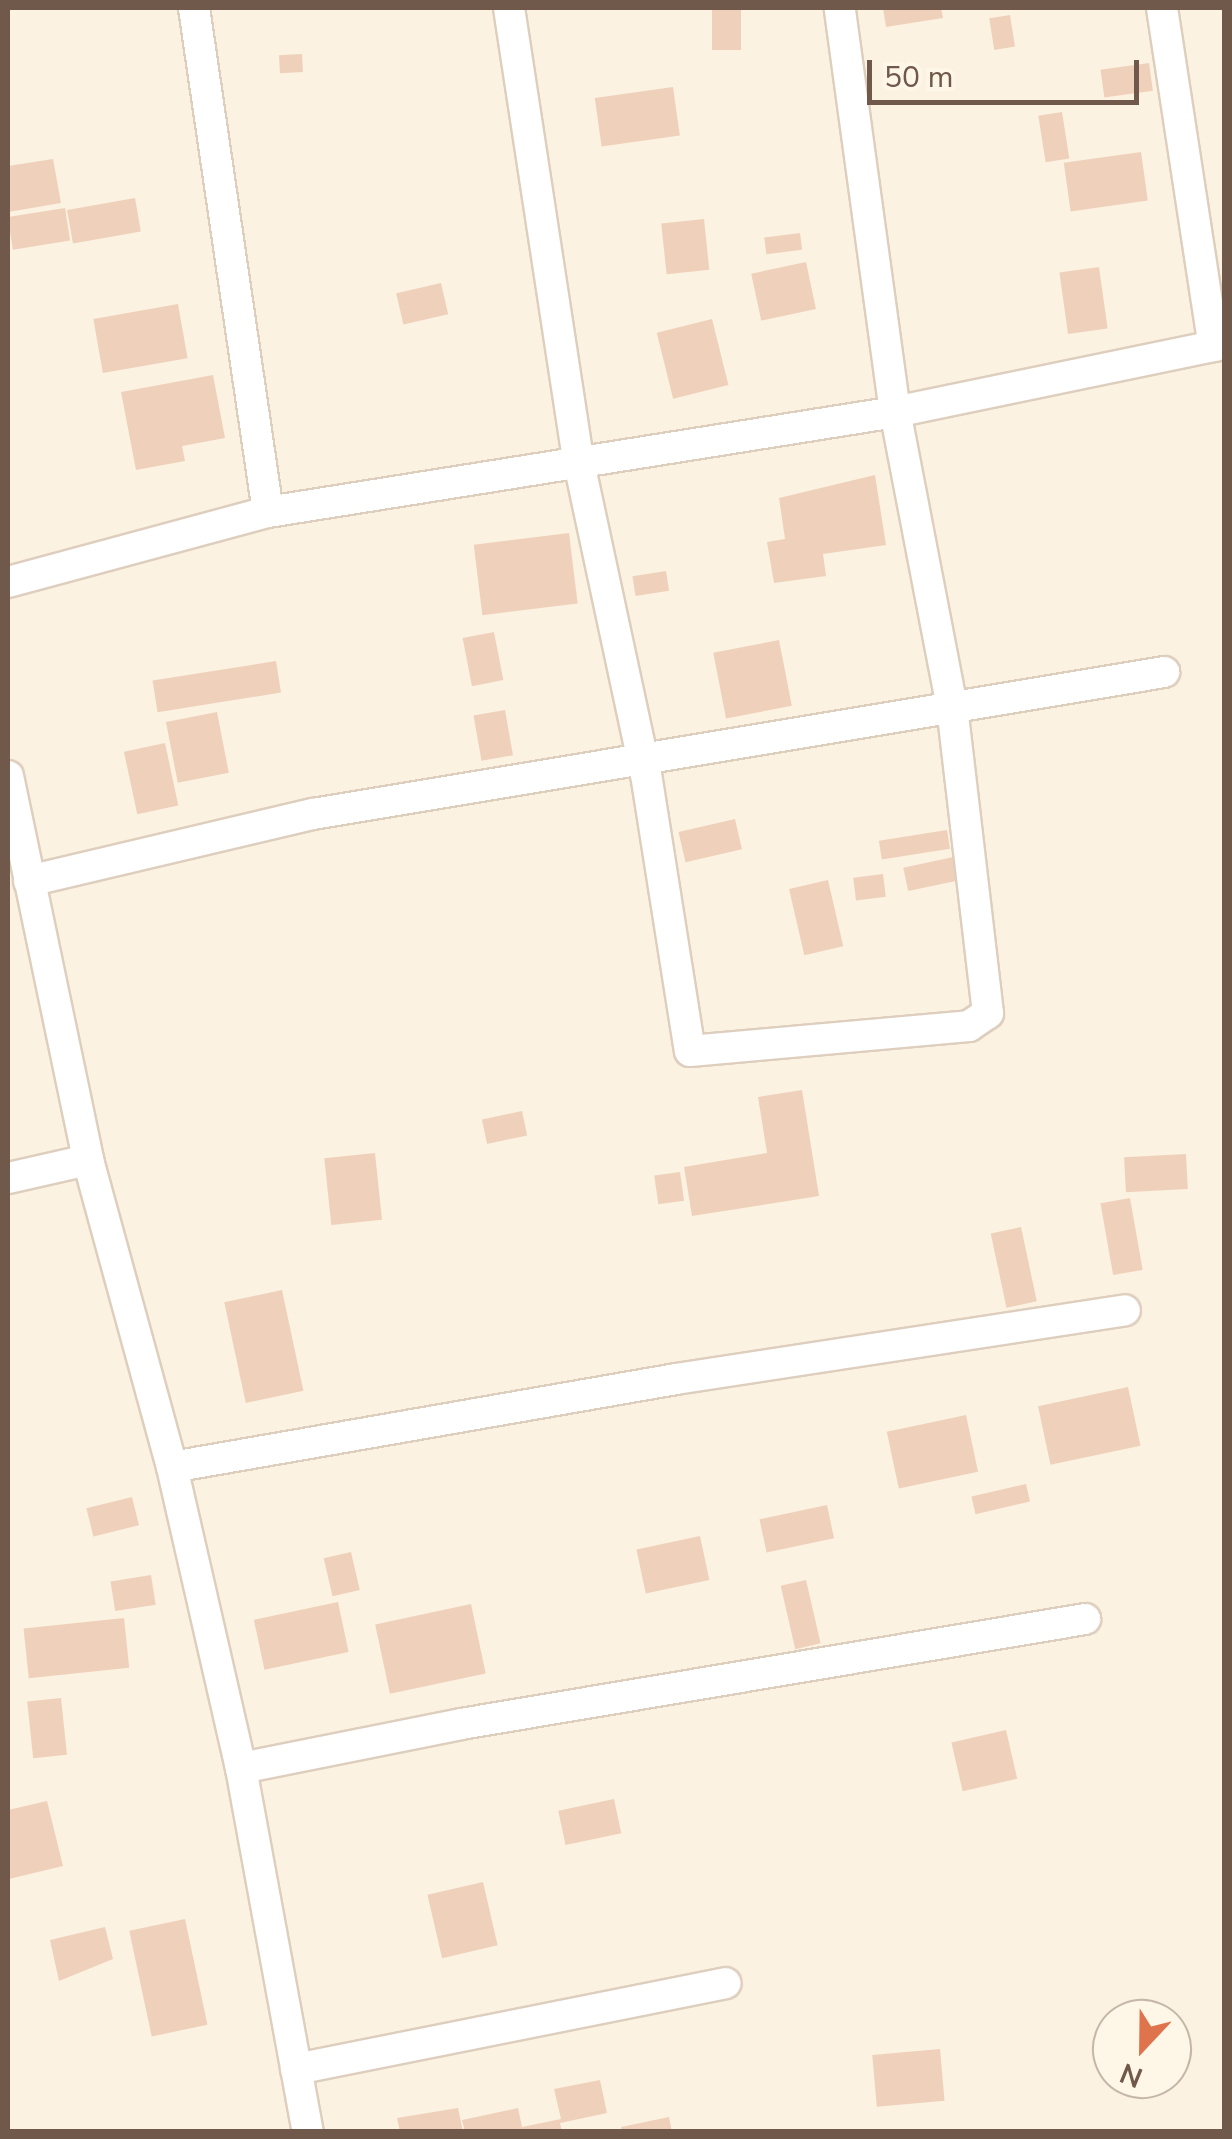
<!DOCTYPE html>
<style>
body{margin:0}
#map{position:relative;width:1232px;height:2139px;overflow:hidden;background:#fbf2e1;font-family:"Nunito Sans",sans-serif}
div>[style]{position:absolute}
.building>*{inset:0;background:#efd1bb;transform-origin:0 0}
.roads{filter:drop-shadow(2px 0 #decebe) drop-shadow(-2px 0 #decebe) drop-shadow(0 2px #decebe) drop-shadow(0 -2px #decebe)}
.street>*{height:30px;margin:-15px;padding:0 15px;transform-origin:15px;border-radius:15px;background:#fff}
span{translate:-50% -50%;white-space:nowrap;text-align:center;line-height:1.15;-webkit-text-stroke:8px #fef6e7;paint-order:stroke}
.frame{position:absolute;inset:0;border:10px solid #70594a;pointer-events:none}
.north{position:absolute;left:1092px;top:1999px;width:100px;height:100px;box-sizing:border-box;background:#fef6e7;border:2px solid #c5b7a8;border-radius:50%;rotate:202deg;font-size:28px;font-weight:700;line-height:40px;text-align:center;color:#70594a}
.north::after{content:'';display:block;margin:auto;width:35px;height:45px;background:#df734c;clip-path:polygon(50% 0,100% 100%,50% 72%,0 100%)}
.scale{position:absolute;left:867px;top:60px;width:272px;height:45px;box-sizing:border-box;border:5px solid #70594a;border-top:0;padding-left:12px;font-size:30px;line-height:35px;white-space:nowrap;color:#70594a;-webkit-text-stroke:8px #fef6e7;paint-order:stroke}
</style>
<div id="map">
<div class="building">
<div style="left:712px;top:8px;width:29px;height:42px"></div>
<div style="clip-path:polygon(883px 8px,941px 8px,943px 18px,886px 27px)"></div>
<div style="left:1010px;top:15px;width:32px;height:21px;rotate:81deg"></div>
<div style="left:302px;top:54px;width:18px;height:23px;rotate:87deg"></div>
<div style="left:1149px;top:63px;width:28px;height:49px;rotate:82deg"></div>
<div style="left:673px;top:87px;width:49px;height:79px;rotate:82deg"></div>
<div style="left:1062px;top:112px;width:47px;height:24px;rotate:81deg"></div>
<div style="left:1141px;top:152px;width:49px;height:78px;rotate:82deg"></div>
<div style="clip-path:polygon(53px 159px,61px 203px,8px 212px,8px 166px)"></div>
<div style="left:135px;top:198px;width:34px;height:69px;rotate:80deg"></div>
<div style="left:65px;top:208px;width:33px;height:58px;rotate:81deg"></div>
<div style="left:704px;top:219px;width:51px;height:43px;rotate:84deg"></div>
<div style="left:800px;top:233px;width:17px;height:36px;rotate:83deg"></div>
<div style="left:806px;top:262px;width:48px;height:56px;rotate:78deg"></div>
<div style="left:1099px;top:267px;width:62px;height:40px;rotate:82deg"></div>
<div style="left:441px;top:283px;width:32px;height:46px;rotate:77deg"></div>
<div style="left:178px;top:304px;width:55px;height:86px;rotate:80deg"></div>
<div style="left:712px;top:319px;width:68px;height:57px;rotate:76deg"></div>
<div style="clip-path:polygon(213px 375px,225px 438px,182px 446px,185px 461px,136px 470px,121px 392px)"></div>
<div style="clip-path:polygon(875px 475px,886px 545px,823px 554px,826px 576px,774px 583px,767px 542px,785px 539px,779px 498px)"></div>
<div style="left:569px;top:533px;width:71px;height:96px;rotate:83deg"></div>
<div style="left:666px;top:571px;width:20px;height:34px;rotate:81deg"></div>
<div style="left:494px;top:632px;width:49px;height:32px;rotate:79deg"></div>
<div style="left:779px;top:640px;width:67px;height:67px;rotate:79deg"></div>
<div style="left:276px;top:661px;width:32px;height:125px;rotate:81deg"></div>
<div style="left:505px;top:710px;width:46px;height:32px;rotate:80deg"></div>
<div style="left:217px;top:712px;width:62px;height:52px;rotate:79deg"></div>
<div style="left:165px;top:743px;width:64px;height:42px;rotate:78deg"></div>
<div style="left:735px;top:819px;width:31px;height:58px;rotate:77deg"></div>
<div style="left:947px;top:830px;width:19px;height:69px;rotate:81deg"></div>
<div style="left:958px;top:856px;width:24px;height:56px;rotate:78deg"></div>
<div style="left:883px;top:874px;width:23px;height:30px;rotate:83deg"></div>
<div style="left:828px;top:880px;width:68px;height:40px;rotate:77deg"></div>
<div style="clip-path:polygon(802px 1090px,819px 1196px,692px 1216px,684px 1167px,767px 1153px,758px 1097px)"></div>
<div style="left:522px;top:1111px;width:25px;height:41px;rotate:78deg"></div>
<div style="left:375px;top:1153px;width:67px;height:51px;rotate:84deg"></div>
<div style="left:1186px;top:1154px;width:35px;height:62px;rotate:87deg"></div>
<div style="left:680px;top:1172px;width:29px;height:26px;rotate:82deg"></div>
<div style="left:1130px;top:1198px;width:73px;height:30px;rotate:80deg"></div>
<div style="left:1021px;top:1227px;width:76px;height:31px;rotate:78deg"></div>
<div style="left:282px;top:1290px;width:103px;height:59px;rotate:78deg"></div>
<div style="left:1128px;top:1387px;width:60px;height:92px;rotate:78deg"></div>
<div style="left:966px;top:1415px;width:58px;height:81px;rotate:78deg"></div>
<div style="left:1026px;top:1484px;width:18px;height:56px;rotate:77deg"></div>
<div style="left:132px;top:1497px;width:29px;height:47px;rotate:76deg"></div>
<div style="left:827px;top:1505px;width:34px;height:69px;rotate:78deg"></div>
<div style="left:700px;top:1536px;width:45px;height:65px;rotate:78deg"></div>
<div style="left:351px;top:1552px;width:39px;height:28px;rotate:77deg"></div>
<div style="left:151px;top:1575px;width:30px;height:41px;rotate:81deg"></div>
<div style="left:806px;top:1580px;width:65px;height:26px;rotate:77deg"></div>
<div style="left:338px;top:1602px;width:51px;height:86px;rotate:78deg"></div>
<div style="left:471px;top:1604px;width:71px;height:98px;rotate:78deg"></div>
<div style="left:124px;top:1618px;width:50px;height:101px;rotate:84deg"></div>
<div style="left:61px;top:1698px;width:57px;height:34px;rotate:84deg"></div>
<div style="left:1006px;top:1730px;width:50px;height:56px;rotate:77deg"></div>
<div style="left:614px;top:1799px;width:35px;height:57px;rotate:78deg"></div>
<div style="clip-path:polygon(47px 1801px,63px 1866px,9px 1879px,8px 1810px)"></div>
<div style="left:483px;top:1882px;width:65px;height:57px;rotate:77deg"></div>
<div style="left:185px;top:1919px;width:108px;height:57px;rotate:78deg"></div>
<div style="clip-path:polygon(105px 1927px,113px 1959px,59px 1981px,50px 1940px)"></div>
<div style="left:940px;top:2049px;width:52px;height:68px;rotate:85deg"></div>
<div style="clip-path:polygon(600px 2080px,607px 2113px,560px 2123px,562px 2132px,465px 2132px,462px 2120px,518px 2108px,522px 2127px,561px 2119px,554px 2089px)"></div>
<div style="clip-path:polygon(458px 2108px,463px 2132px,400px 2132px,397px 2118px)"></div>
<div style="clip-path:polygon(669px 2117px,672px 2132px,622px 2132px,621px 2127px)"></div>
</div>
<div class="roads">
<div class="street">
<div style="left:194px;top:8px;width:509px;rotate:81.65deg"></div>
<div style="left:509px;top:8px;width:455px;rotate:81.3deg"></div>
<div style="left:578px;top:458px;width:323px;rotate:77.9deg"></div>
<div style="left:646px;top:774px;width:280px;rotate:81deg"></div>
<div style="left:690px;top:1051px;width:280px;rotate:-5.1deg"></div>
<div style="left:969px;top:1026px;width:23px;rotate:-34deg"></div>
<div style="left:988px;top:1013px;width:308px;rotate:-96.7deg"></div>
<div style="left:952px;top:707px;width:300px;rotate:-100.9deg"></div>
<div style="left:895px;top:412px;width:408px;rotate:-97.8deg"></div>
<div style="left:1162px;top:8px;width:342px;rotate:81.3deg"></div>
<div style="left:8px;top:582px;width:269px;rotate:-15.1deg"></div>
<div style="left:268px;top:512px;width:635px;rotate:-9.06deg"></div>
<div style="left:895px;top:412px;width:336px;rotate:-11.7deg"></div>
<div style="left:8px;top:776px;width:392px;rotate:78.2deg"></div>
<div style="left:88px;top:1160px;width:318px;rotate:74.7deg"></div>
<div style="left:172px;top:1467px;width:309px;rotate:77.1deg"></div>
<div style="left:241px;top:1768px;width:370px;rotate:79.6deg"></div>
<div style="left:29px;top:881px;width:292px;rotate:-13.3deg"></div>
<div style="left:313px;top:814px;width:863px;rotate:-9.47deg"></div>
<div style="left:8px;top:1178px;width:82px;rotate:-12.7deg"></div>
<div style="left:172px;top:1467px;width:512px;rotate:-9.9deg"></div>
<div style="left:676px;top:1379px;width:454px;rotate:-8.7deg"></div>
<div style="left:241px;top:1768px;width:224px;rotate:-11.3deg"></div>
<div style="left:461px;top:1724px;width:633px;rotate:-9.55deg"></div>
<div style="left:296px;top:2069px;width:438px;rotate:-11.3deg"></div>
</div>
</div>
<div class="frame"></div>
<div class="north">N</div>
<div class="scale">50 m</div>
</div>
